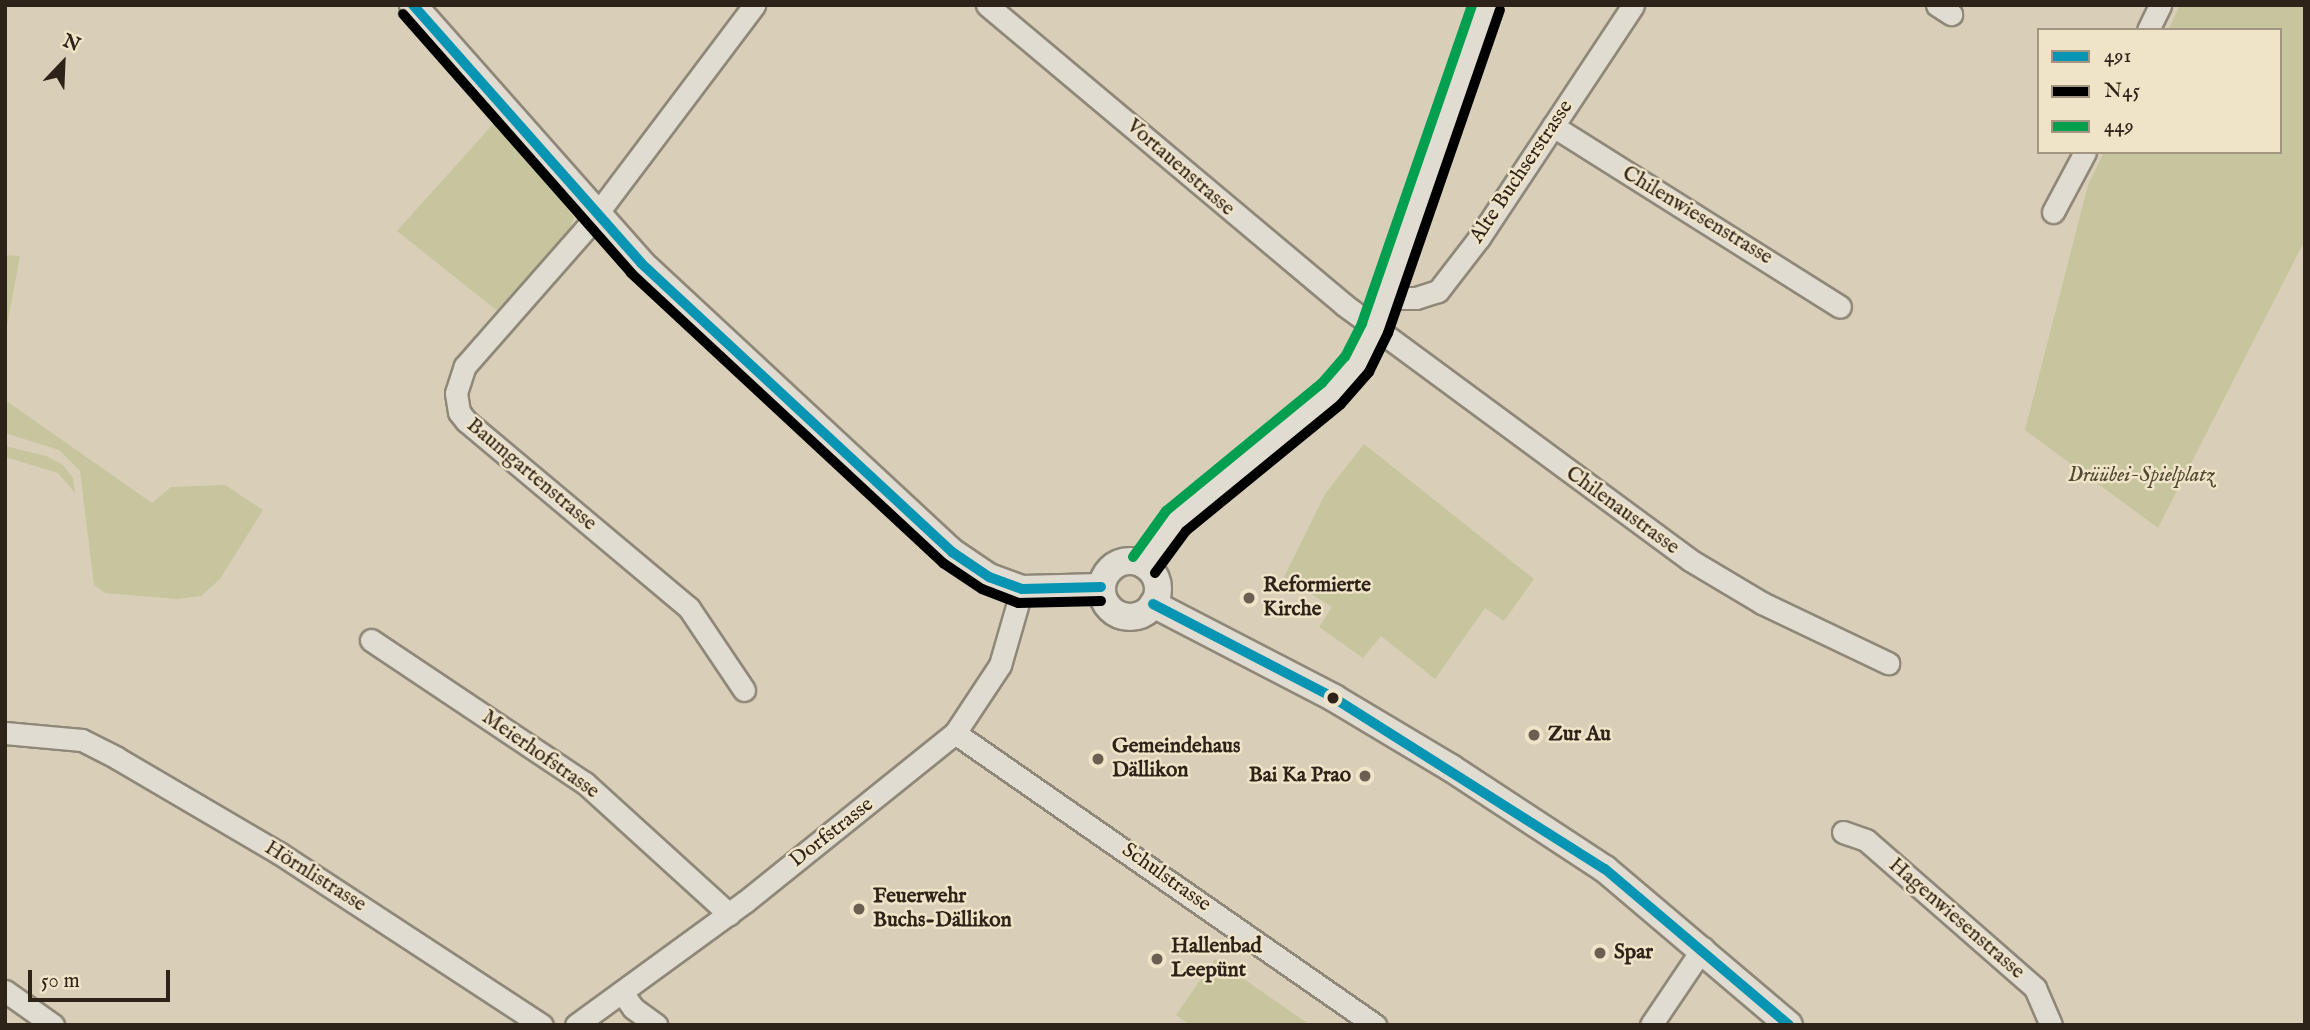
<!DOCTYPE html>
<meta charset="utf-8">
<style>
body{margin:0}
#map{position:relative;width:2310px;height:1030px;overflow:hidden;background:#d9cfb8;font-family:"IM FELL English",serif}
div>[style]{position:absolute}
.green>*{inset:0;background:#c6c59e}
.roads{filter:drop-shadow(2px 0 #8f8879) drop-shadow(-2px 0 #8f8879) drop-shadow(0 2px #8f8879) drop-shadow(0 -2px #8f8879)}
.minor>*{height:21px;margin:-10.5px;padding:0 10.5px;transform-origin:10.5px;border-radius:10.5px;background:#e1dcd1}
.tertiary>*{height:26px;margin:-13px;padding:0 13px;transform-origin:13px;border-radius:13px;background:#e1dcd1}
.tertiary>.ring{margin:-13px;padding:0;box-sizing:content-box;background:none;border:26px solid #e1dcd1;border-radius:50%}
.bus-1>*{height:10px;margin:-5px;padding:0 5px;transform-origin:5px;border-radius:5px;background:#0795b3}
.bus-2>*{height:10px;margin:-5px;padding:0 5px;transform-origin:5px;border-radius:5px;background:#000}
.bus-3>*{height:10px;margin:-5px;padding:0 5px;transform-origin:5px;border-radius:5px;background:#029f4e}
.dots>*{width:19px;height:19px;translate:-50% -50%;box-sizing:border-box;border:4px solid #efe3c8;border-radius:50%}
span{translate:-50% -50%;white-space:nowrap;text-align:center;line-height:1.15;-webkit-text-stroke:5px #efe3c8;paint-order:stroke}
.street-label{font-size:21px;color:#2e2318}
.park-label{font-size:21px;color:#504934;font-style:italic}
.poi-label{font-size:21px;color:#2e2318;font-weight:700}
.left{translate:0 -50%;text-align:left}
.right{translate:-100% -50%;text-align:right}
.frame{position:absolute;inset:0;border:7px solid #2e2318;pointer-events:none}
.legend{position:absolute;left:2037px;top:28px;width:245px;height:126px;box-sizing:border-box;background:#efe3c8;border:2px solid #a29682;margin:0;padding:9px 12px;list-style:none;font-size:21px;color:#2e2318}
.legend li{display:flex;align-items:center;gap:14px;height:35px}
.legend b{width:35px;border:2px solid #a29682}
.north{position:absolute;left:28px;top:28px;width:70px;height:70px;-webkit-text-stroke:5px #efe3c8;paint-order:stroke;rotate:23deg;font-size:19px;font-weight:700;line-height:28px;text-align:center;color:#2e2318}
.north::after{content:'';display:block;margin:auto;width:24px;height:32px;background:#2e2318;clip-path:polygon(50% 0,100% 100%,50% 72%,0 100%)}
.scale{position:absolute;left:28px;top:970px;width:142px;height:32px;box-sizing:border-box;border:4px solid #2e2318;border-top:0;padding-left:9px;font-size:21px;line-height:24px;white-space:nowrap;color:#2e2318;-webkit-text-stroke:5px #efe3c8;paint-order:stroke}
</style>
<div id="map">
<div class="green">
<div style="clip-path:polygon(2180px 5px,2305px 5px,2305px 240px,2158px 528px,2025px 430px,2088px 185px,2104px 152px,2280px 152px,2280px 30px,2168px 30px)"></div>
<div style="clip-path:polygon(495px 122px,574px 217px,568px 234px,500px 313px,397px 231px)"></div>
<div style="clip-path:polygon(5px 255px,20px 256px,5px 336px)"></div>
<div style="clip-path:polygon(5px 400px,152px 503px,171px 487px,225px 485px,263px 510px,220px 579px,201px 596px,177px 599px,105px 593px,94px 585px,80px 471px,59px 450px,5px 433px)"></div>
<div style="clip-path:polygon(1364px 444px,1534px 579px,1504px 621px,1485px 608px,1435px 679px,1381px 636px,1363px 658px,1319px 627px,1332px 607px,1284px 577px,1325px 494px)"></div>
<div style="clip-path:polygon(5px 446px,46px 456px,63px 465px,73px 478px,75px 493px,58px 473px,5px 457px)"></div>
<div style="clip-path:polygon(1215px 959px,1310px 1025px,1190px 1025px,1176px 1015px)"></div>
</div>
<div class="roads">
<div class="minor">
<div style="left:987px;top:5px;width:465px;rotate:40deg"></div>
<div style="left:1343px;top:304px;width:431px;rotate:36.4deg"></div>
<div style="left:1690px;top:560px;width:84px;rotate:30.8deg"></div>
<div style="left:1762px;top:603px;width:140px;rotate:25.5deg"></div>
<div style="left:1937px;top:5px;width:17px;rotate:33deg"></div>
<div style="left:2148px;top:30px;width:28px;rotate:-64deg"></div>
<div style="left:1553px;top:126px;width:339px;rotate:32.2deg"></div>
<div style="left:2053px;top:212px;width:68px;rotate:-61.9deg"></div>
<div style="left:1385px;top:298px;width:31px"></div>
<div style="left:1416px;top:298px;width:23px;rotate:-18deg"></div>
<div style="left:1438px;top:291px;width:67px;rotate:-52.3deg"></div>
<div style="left:1479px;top:238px;width:279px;rotate:-56.5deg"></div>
<div style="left:371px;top:640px;width:257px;rotate:33.8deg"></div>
<div style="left:585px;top:783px;width:195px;rotate:42.3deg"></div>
<div style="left:744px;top:690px;width:99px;rotate:-123.9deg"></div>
<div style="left:689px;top:608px;width:291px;rotate:-140deg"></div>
<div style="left:466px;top:421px;width:11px;rotate:-128deg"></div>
<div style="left:459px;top:412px;width:19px;rotate:-99deg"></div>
<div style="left:456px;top:393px;width:28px;rotate:-72deg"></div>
<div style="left:465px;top:366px;width:185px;rotate:-48.7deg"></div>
<div style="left:587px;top:227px;width:278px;rotate:-53deg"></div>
<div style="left:5px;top:733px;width:77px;rotate:5.2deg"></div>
<div style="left:82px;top:740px;width:39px;rotate:27deg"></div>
<div style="left:117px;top:758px;width:188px;rotate:30.4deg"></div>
<div style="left:279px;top:853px;width:314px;rotate:33.2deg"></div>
<div style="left:955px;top:733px;width:512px;rotate:34.81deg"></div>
<div style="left:1843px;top:832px;width:24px;rotate:19deg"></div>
<div style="left:1866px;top:840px;width:225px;rotate:41.2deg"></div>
<div style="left:2035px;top:988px;width:40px;rotate:66.6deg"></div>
<div style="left:5px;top:991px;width:59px;rotate:35.3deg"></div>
<div style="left:623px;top:994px;width:17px;rotate:54deg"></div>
<div style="left:633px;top:1008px;width:29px;rotate:36deg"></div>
<div style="left:576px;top:1025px;width:210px;rotate:-36.1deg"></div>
<div style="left:746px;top:901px;width:268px;rotate:-38.8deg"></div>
<div style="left:955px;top:733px;width:82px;rotate:-56.5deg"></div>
<div style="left:1000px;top:665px;width:79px;rotate:-73.9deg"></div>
<div style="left:1651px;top:1025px;width:93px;rotate:-56deg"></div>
</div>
<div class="tertiary">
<div style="left:413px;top:5px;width:344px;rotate:48.5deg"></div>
<div style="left:641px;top:263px;width:425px;rotate:42.9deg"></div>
<div style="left:952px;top:552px;width:45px;rotate:34deg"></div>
<div style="left:989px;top:577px;width:35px;rotate:20deg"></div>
<div style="left:1022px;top:589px;width:79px;rotate:-1.5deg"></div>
<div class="ring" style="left:1102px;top:561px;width:30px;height:30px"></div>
<div style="left:1144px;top:565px;width:54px;rotate:-54deg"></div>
<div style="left:1176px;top:521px;width:202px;rotate:-39.4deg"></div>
<div style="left:1332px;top:393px;width:38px;rotate:-48deg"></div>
<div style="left:1357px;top:365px;width:41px;rotate:-64.1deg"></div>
<div style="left:1375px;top:328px;width:342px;rotate:-70.9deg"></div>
<div style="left:1153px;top:604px;width:204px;rotate:27.4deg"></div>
<div style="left:1334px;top:698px;width:136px;rotate:30.9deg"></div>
<div style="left:1451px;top:768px;width:184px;rotate:33.3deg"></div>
<div style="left:1605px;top:869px;width:241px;rotate:40.3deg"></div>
</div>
</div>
<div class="bus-1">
<div style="left:413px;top:5px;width:344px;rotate:48.5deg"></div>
<div style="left:641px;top:263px;width:425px;rotate:42.9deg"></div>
<div style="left:952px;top:552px;width:45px;rotate:34deg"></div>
<div style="left:989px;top:577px;width:35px;rotate:20deg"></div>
<div style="left:1022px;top:589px;width:79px;rotate:-1.5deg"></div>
<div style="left:1153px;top:604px;width:204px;rotate:27.4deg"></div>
<div style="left:1334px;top:698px;width:320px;rotate:32.3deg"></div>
<div style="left:1605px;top:869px;width:241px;rotate:40.3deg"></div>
</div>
<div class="bus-2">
<div style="left:403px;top:14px;width:345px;rotate:48.6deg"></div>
<div style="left:631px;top:273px;width:426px;rotate:42.9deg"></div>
<div style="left:943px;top:563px;width:47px;rotate:33.7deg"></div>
<div style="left:982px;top:589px;width:39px;rotate:21deg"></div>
<div style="left:1018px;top:603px;width:83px;rotate:-1.4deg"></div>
<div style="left:1155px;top:573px;width:52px;rotate:-53.6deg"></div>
<div style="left:1186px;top:531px;width:200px;rotate:-39.3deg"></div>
<div style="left:1341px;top:404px;width:43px;rotate:-48.8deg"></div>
<div style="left:1369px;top:372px;width:43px;rotate:-64deg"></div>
<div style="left:1388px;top:333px;width:342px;rotate:-70.9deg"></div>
</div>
<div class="bus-3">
<div style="left:1133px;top:557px;width:57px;rotate:-54.3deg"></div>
<div style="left:1166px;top:511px;width:202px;rotate:-39.4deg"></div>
<div style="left:1322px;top:383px;width:35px;rotate:-49deg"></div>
<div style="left:1345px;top:357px;width:38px;rotate:-63deg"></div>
<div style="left:1362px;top:323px;width:336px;rotate:-70.9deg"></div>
</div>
<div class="dots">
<div style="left:1249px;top:598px;background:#6a5f50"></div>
<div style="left:1333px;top:698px;background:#2e2318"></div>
<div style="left:1534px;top:735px;background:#6a5f50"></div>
<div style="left:1098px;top:759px;background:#6a5f50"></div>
<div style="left:1365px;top:776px;background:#6a5f50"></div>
<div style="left:859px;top:909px;background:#6a5f50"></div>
<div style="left:1600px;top:953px;background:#6a5f50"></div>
<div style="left:1157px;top:959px;background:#6a5f50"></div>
</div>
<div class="street-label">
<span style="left:1180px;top:168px;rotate:41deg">Vortauenstrasse</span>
<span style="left:1522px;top:172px;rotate:-56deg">Alte Buchserstrasse</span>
<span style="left:1697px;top:216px;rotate:31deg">Chilenwiesenstrasse</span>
<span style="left:531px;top:475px;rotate:40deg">Baumgartenstrasse</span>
<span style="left:1622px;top:511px;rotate:36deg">Chilenaustrasse</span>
<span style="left:540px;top:755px;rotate:35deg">Meierhofstrasse</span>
<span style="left:832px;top:833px;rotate:-38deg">Dorfstrasse</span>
<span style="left:315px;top:877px;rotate:32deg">Hörnlistrasse</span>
<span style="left:1166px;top:878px;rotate:35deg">Schulstrasse</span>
<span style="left:1956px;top:919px;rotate:41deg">Hagenwiesenstrasse</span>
</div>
<div class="park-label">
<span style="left:2141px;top:476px">Drüübei-Spielplatz</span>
</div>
<div class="poi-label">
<span class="left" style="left:1263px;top:598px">Reformierte<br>Kirche</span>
<span class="left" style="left:1548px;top:735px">Zur Au</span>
<span class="left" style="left:1112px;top:759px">Gemeindehaus<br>Dällikon</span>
<span class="right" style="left:1351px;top:776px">Bai Ka Prao</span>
<span class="left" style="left:873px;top:909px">Feuerwehr<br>Buchs-Dällikon</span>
<span class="left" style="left:1171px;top:959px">Hallenbad<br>Leepünt</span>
<span class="left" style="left:1614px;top:953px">Spar</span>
</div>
<div class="frame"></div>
<ul class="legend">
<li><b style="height:9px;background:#0795b3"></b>491</li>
<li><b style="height:9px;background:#000"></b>N45</li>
<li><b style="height:9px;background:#029f4e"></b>449</li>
</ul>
<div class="north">N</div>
<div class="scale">50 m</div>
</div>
